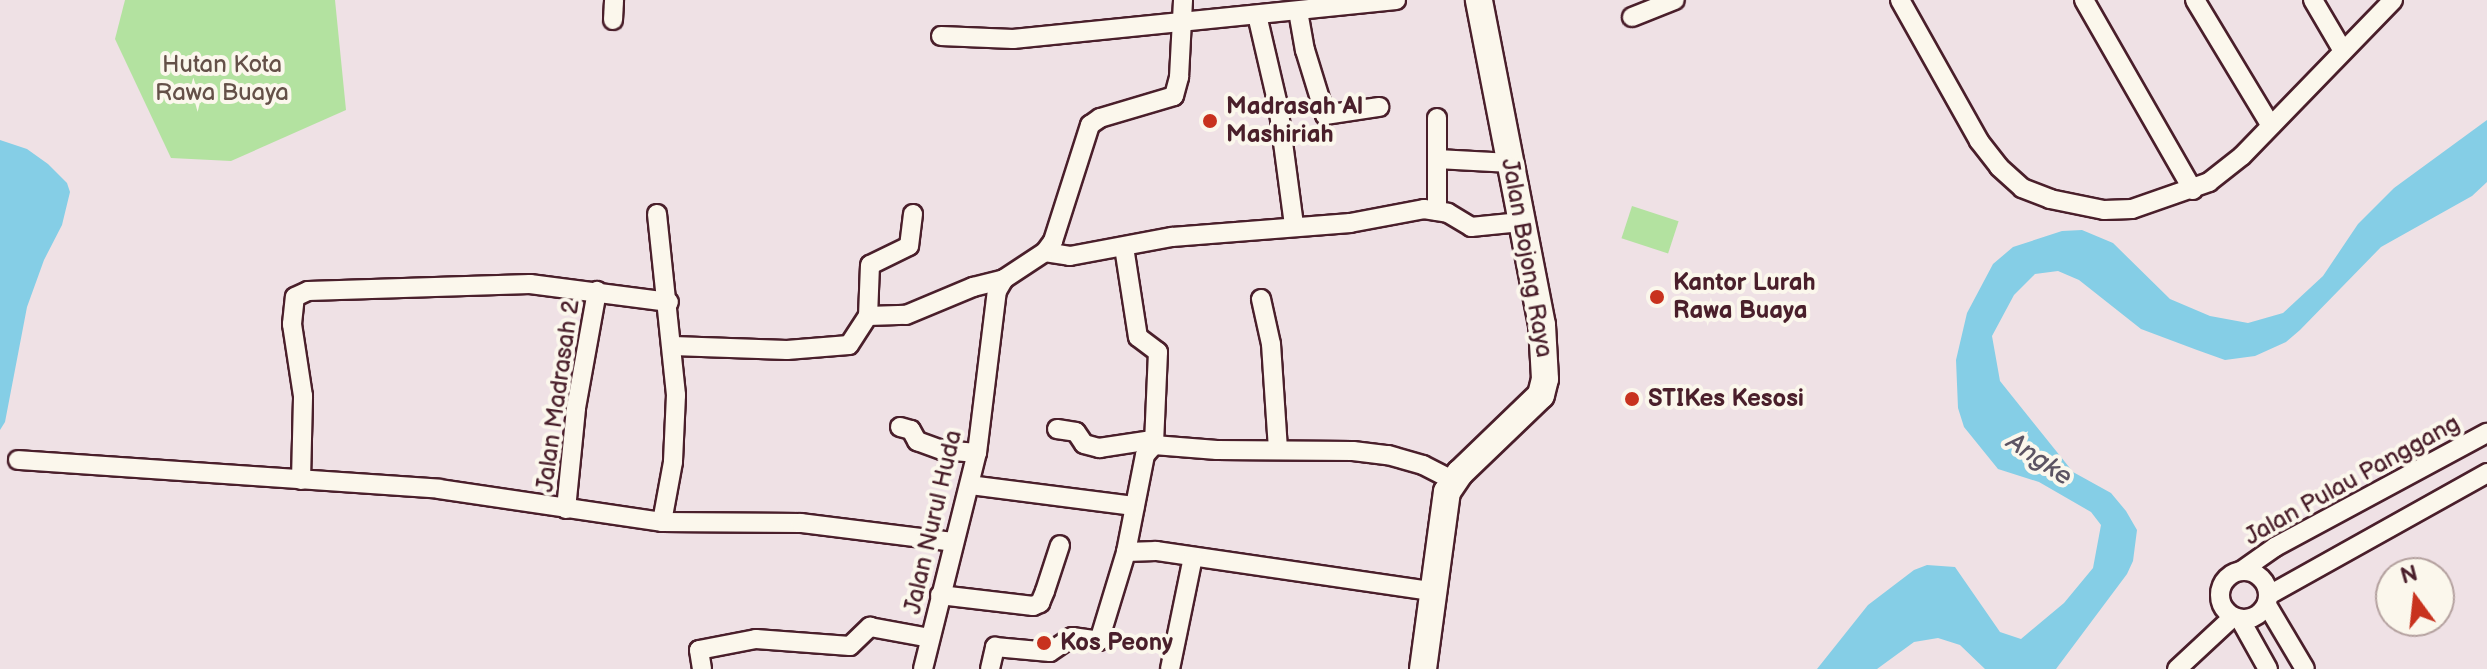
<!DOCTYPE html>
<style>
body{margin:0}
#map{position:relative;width:2487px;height:669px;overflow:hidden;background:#efe1e5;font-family:"Balsamiq Sans",sans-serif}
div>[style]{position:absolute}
.green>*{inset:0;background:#b3e2a0;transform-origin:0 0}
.water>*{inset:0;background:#85cee6}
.roads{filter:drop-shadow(2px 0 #4a1f2b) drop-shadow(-2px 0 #4a1f2b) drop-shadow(0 2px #4a1f2b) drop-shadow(0 -2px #4a1f2b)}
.street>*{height:18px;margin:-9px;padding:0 9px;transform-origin:9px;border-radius:9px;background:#fbf7ec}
.street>.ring{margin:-9px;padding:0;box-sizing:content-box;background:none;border:18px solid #fbf7ec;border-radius:50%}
.secondary>*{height:26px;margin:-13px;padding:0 13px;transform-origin:13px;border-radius:13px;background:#fbf7ec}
.dots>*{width:22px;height:22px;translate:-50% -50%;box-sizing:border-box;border:4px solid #fbf7ec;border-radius:50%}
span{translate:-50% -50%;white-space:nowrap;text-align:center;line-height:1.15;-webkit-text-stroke:8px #fbf7ec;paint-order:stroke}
.park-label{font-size:24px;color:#645048}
.poi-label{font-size:24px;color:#4a1f2b;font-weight:700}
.left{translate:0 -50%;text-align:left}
.street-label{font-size:24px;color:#4a1f2b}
.water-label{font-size:26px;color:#5c5463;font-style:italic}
.north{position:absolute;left:2375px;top:557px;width:80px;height:80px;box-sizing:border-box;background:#fbf7ec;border:2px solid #b4a19f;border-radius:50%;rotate:345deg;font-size:22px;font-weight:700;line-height:32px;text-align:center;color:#4a1f2b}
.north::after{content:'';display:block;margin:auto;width:28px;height:36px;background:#c8321e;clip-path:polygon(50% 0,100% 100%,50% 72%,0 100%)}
</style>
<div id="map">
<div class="green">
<div style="clip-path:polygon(125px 0,335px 0,346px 110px,231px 161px,171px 158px,115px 39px)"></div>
<div style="left:1632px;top:206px;width:49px;height:34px;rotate:18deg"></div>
</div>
<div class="water">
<div style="clip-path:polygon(2487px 120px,2487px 182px,2472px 196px,2381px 247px,2300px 330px,2286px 342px,2255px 356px,2225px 360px,2197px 350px,2141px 329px,2079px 280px,2058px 271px,2035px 274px,2014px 295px,1992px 336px,2000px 381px,2073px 472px,2111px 493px,2126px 511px,2137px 530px,2133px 561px,2127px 574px,2056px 669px,1985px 669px,1960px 645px,1938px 638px,1914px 642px,1877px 669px,1817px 669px,1868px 605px,1914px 570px,1927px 565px,1955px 567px,2000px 632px,2021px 639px,2064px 603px,2093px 568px,2101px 525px,2091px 512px,2039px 482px,1998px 469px,1964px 427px,1958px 408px,1956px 360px,1967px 313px,1993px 264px,2013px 247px,2062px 231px,2082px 230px,2113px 243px,2170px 299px,2210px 316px,2248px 323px,2283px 313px,2323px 276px,2358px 224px,2394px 188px)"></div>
<div style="clip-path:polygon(0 140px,27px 149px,48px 164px,67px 183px,70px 192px,62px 225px,44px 260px,27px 307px,5px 422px,0 430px)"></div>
</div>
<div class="roads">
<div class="street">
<div style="left:1900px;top:0;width:162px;rotate:60.7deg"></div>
<div style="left:1979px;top:141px;width:33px;rotate:52deg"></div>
<div style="left:1999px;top:167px;width:31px;rotate:42deg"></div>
<div style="left:2022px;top:188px;width:30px;rotate:21deg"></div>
<div style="left:2050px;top:199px;width:55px;rotate:11.5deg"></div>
<div style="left:2104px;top:210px;width:28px;rotate:-2deg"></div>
<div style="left:2132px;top:209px;width:82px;rotate:-19.3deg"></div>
<div style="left:2209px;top:182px;width:42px;rotate:-38.2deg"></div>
<div style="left:2242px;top:156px;width:217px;rotate:-45.9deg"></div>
<div style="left:2084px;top:0;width:219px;rotate:60.2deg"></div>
<div style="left:2195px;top:0;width:147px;rotate:58.9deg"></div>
<div style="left:2313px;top:0;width:59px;rotate:59.5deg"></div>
<div style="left:1298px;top:11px;width:40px;rotate:80deg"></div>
<div style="left:1305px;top:50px;width:68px;rotate:72.9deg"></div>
<div style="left:1325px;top:115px;width:55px;rotate:-8.4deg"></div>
<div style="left:1257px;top:15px;width:92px;rotate:76.9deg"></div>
<div style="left:1278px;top:105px;width:121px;rotate:82.4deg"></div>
<div style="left:1632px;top:17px;width:46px;rotate:-21.6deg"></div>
<div style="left:613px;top:20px;width:20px;rotate:-87deg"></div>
<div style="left:941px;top:36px;width:72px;rotate:2.4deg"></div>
<div style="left:1013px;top:39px;width:385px;rotate:-5.8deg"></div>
<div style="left:1437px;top:118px;width:41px;rotate:90deg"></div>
<div style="left:1437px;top:211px;width:52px;rotate:-90deg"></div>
<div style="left:1437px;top:159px;width:74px;rotate:3.1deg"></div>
<div style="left:657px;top:214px;width:182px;rotate:84deg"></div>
<div style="left:676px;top:395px;width:67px;rotate:92.6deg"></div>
<div style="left:673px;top:462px;width:61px;rotate:100.4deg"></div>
<div style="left:913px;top:214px;width:32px;rotate:97deg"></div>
<div style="left:909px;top:246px;width:43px;rotate:154deg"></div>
<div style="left:870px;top:265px;width:51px;rotate:92.2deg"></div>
<div style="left:868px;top:316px;width:38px;rotate:-2deg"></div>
<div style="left:906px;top:315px;width:73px;rotate:-22.7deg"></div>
<div style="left:973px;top:287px;width:32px;rotate:-14deg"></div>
<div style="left:1124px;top:247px;width:91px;rotate:81.2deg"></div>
<div style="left:1138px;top:337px;width:25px;rotate:37deg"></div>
<div style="left:1158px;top:352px;width:93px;rotate:92.5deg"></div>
<div style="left:1154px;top:445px;width:13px;rotate:132deg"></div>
<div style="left:1145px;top:455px;width:99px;rotate:101.1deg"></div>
<div style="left:1045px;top:252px;width:25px;rotate:9deg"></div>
<div style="left:1070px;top:256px;width:104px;rotate:-10.6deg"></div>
<div style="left:1172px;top:237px;width:179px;rotate:-4.5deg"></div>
<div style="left:1350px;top:223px;width:75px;rotate:-10.7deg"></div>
<div style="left:1424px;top:209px;width:24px;rotate:9deg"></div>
<div style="left:1448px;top:213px;width:27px;rotate:31deg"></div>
<div style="left:1471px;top:227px;width:50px;rotate:-5.7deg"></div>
<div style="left:1261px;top:299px;width:46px;rotate:77.5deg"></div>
<div style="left:1271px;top:344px;width:105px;rotate:86.2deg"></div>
<div style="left:673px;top:346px;width:114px;rotate:2deg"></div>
<div style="left:787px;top:350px;width:62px;rotate:-4.6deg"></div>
<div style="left:849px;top:345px;width:35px;rotate:-57deg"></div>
<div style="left:900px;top:427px;width:11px;rotate:15deg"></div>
<div style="left:911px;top:430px;width:13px;rotate:61deg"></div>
<div style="left:917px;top:441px;width:27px;rotate:20deg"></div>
<div style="left:942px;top:450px;width:35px;rotate:5deg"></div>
<div style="left:1057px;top:429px;width:19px;rotate:9deg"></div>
<div style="left:1076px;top:432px;width:14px;rotate:56deg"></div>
<div style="left:1084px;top:444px;width:16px;rotate:15deg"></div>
<div style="left:1099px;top:448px;width:54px;rotate:-8.6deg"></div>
<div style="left:1154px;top:445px;width:63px;rotate:4.5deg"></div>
<div style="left:1217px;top:450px;width:136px;rotate:0.4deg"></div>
<div style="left:1353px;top:451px;width:35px;rotate:7deg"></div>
<div style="left:1388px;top:455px;width:36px;rotate:16deg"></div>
<div style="left:1423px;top:465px;width:34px;rotate:27deg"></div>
<div style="left:18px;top:460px;width:422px;rotate:3.9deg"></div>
<div style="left:439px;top:489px;width:225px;rotate:8.4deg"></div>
<div style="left:662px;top:522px;width:139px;rotate:0.4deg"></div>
<div style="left:801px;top:523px;width:154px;rotate:7.1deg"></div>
<div style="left:301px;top:480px;width:84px;rotate:-88.6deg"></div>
<div style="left:303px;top:396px;width:73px;rotate:-98.7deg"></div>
<div style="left:292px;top:324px;width:27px;rotate:-84deg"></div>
<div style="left:295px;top:297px;width:14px;rotate:-25deg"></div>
<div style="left:308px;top:291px;width:222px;rotate:-1.8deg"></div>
<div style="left:530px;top:284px;width:140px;rotate:7.4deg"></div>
<div style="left:970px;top:485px;width:166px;rotate:7.3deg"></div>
<div style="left:566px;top:509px;width:101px;rotate:-84.3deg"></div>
<div style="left:576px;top:408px;width:119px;rotate:-79.8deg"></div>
<div class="ring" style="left:2220px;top:571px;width:30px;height:30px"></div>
<div style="left:2241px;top:571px;width:42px;rotate:-35.2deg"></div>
<div style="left:2275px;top:547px;width:241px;rotate:-28.3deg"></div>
<div style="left:940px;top:595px;width:94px;rotate:6.7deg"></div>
<div style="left:1033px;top:606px;width:8px;rotate:-23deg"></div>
<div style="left:1040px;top:603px;width:13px;rotate:-67deg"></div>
<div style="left:1045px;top:591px;width:48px;rotate:-71.9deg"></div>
<div style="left:2269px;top:595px;width:250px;rotate:-29.2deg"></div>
<div style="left:2267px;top:605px;width:74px;rotate:59.3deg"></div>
<div style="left:2240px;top:619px;width:57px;rotate:60.8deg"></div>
<div style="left:702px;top:669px;width:19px;rotate:-99deg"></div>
<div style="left:699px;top:650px;width:58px;rotate:-10.9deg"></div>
<div style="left:756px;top:639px;width:94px;rotate:4.3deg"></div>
<div style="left:850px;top:646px;width:28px;rotate:-44deg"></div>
<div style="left:870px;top:627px;width:61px;rotate:10.4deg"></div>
<div style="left:923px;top:669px;width:223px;rotate:-76deg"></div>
<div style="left:977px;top:453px;width:163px;rotate:-83deg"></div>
<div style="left:997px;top:291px;width:14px;rotate:-60deg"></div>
<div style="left:1004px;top:279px;width:49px;rotate:-33.4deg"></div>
<div style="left:1045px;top:252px;width:14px;rotate:-54deg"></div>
<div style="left:1053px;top:241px;width:122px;rotate:-72.3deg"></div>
<div style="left:1090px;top:125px;width:12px;rotate:-35deg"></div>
<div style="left:1100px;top:118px;width:77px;rotate:-16.6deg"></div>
<div style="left:1174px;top:96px;width:20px;rotate:-75deg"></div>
<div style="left:1179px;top:77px;width:77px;rotate:-87deg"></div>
<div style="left:990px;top:669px;width:23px;rotate:-77deg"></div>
<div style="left:995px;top:647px;width:55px;rotate:5.2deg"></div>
<div style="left:1050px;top:652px;width:27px;rotate:-34deg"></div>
<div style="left:1072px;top:637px;width:27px;rotate:8deg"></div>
<div style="left:1099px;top:641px;width:93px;rotate:-73.1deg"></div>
<div style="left:1126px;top:552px;width:30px;rotate:-2deg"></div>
<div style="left:1156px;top:551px;width:283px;rotate:8.3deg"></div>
<div style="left:1170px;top:669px;width:114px;rotate:-78.4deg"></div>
<div style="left:2177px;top:669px;width:76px;rotate:-42.9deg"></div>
</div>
<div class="secondary">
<div style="left:1423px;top:669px;width:179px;rotate:-82.3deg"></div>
<div style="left:1447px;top:492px;width:23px;rotate:-56deg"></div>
<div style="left:1460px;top:473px;width:112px;rotate:-43.9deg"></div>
<div style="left:1541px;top:395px;width:16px;rotate:-76deg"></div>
<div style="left:1545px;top:379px;width:54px;rotate:-93.2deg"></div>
<div style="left:1542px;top:325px;width:331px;rotate:-101deg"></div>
</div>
</div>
<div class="dots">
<div style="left:1210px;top:121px;background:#c8321e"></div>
<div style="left:1657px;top:297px;background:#c8321e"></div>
<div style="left:1632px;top:399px;background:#c8321e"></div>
<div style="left:1044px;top:643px;background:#c8321e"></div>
</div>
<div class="park-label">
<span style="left:222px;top:79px">Hutan Kota<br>Rawa Buaya</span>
</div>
<div class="poi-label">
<span class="left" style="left:1226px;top:121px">Madrasah Al<br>Mashiriah</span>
<span class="left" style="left:1673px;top:297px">Kantor Lurah<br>Rawa Buaya</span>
<span class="left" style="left:1648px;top:399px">STIKes Kesosi</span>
<span class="left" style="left:1060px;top:643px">Kos Peony</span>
</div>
<div class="street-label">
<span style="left:1527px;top:258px;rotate:80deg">Jalan Bojong Raya</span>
<span style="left:558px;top:396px;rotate:-82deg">Jalan Madrasah 2</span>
<span style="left:2352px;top:480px;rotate:-29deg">Jalan Pulau Panggang</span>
<span style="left:933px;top:522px;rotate:-77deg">Jalan Nurul Huda</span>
</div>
<div class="water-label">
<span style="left:2039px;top:460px;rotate:34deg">Angke</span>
</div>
<div class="north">N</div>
</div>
